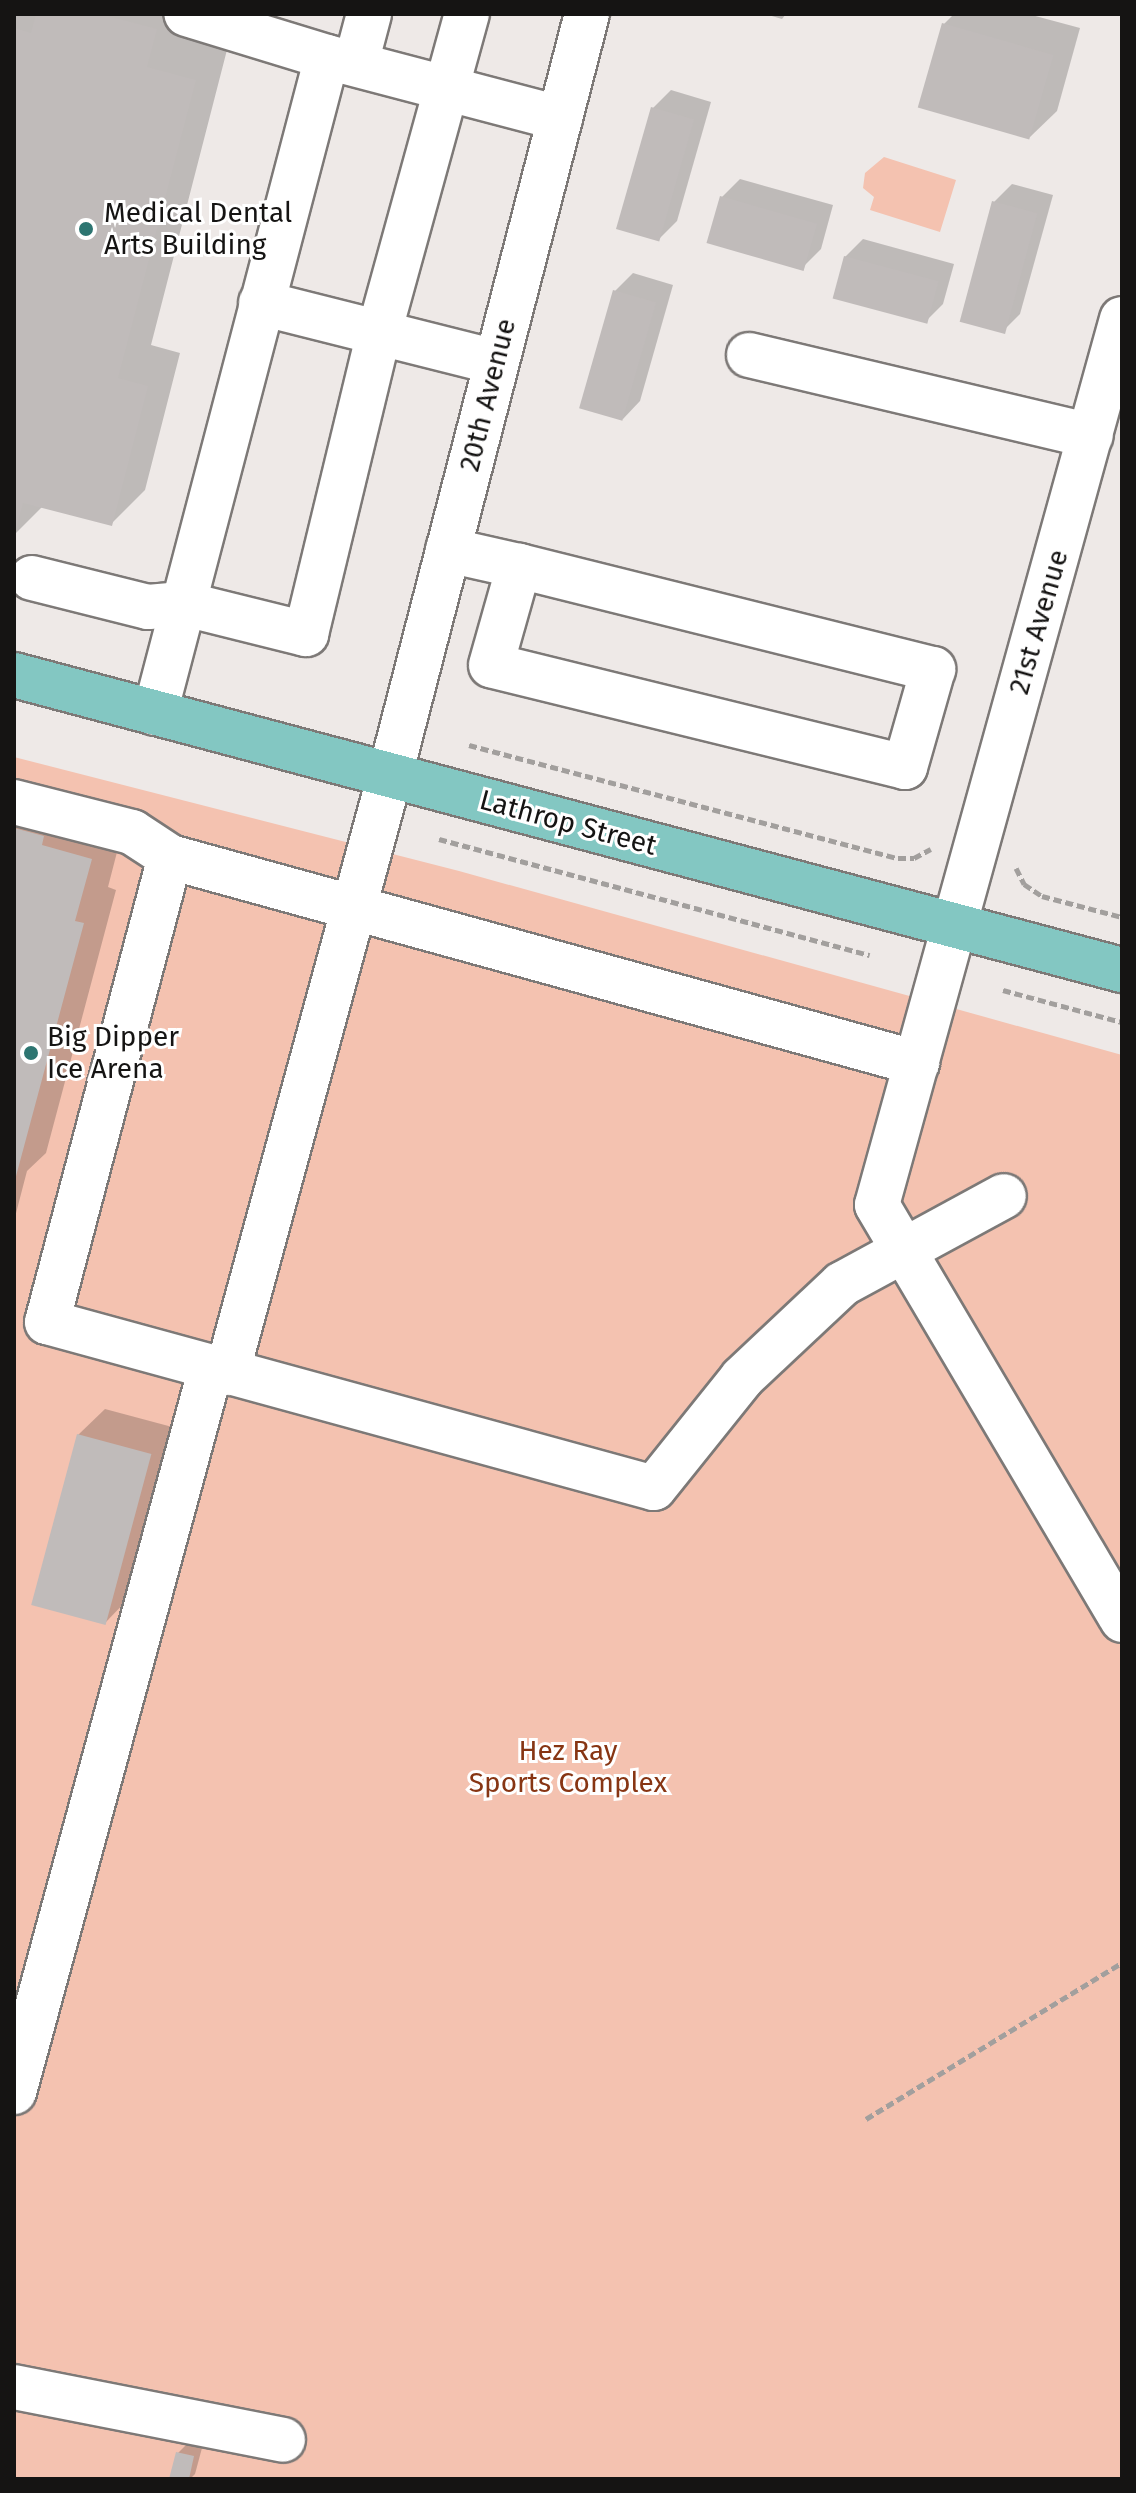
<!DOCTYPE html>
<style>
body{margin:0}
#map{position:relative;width:1136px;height:2493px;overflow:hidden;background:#eee9e7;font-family:"Fira Sans",sans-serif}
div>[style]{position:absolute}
.green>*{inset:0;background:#f4c2b0}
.shadow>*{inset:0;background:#0003}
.building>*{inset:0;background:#c0bbba;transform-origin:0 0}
.path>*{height:5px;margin-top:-2.5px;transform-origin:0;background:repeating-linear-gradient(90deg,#a29f9d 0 8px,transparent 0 12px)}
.roads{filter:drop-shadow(2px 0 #7d7977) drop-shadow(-2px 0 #7d7977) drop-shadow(0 2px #7d7977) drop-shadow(0 -2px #7d7977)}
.minor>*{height:44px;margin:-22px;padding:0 22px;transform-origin:22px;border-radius:22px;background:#fff}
.major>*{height:44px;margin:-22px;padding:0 22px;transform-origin:22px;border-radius:22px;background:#83c7c2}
.dots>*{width:22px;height:22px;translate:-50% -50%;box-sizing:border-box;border:4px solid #fff;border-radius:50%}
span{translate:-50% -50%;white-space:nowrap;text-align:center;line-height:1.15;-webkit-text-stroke:6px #fff;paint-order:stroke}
.poi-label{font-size:28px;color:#151413}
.left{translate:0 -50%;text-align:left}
.street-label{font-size:28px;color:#151413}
.park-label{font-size:28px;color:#873513}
.frame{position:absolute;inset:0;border:16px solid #151413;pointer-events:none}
</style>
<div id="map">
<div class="green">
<div style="clip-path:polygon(884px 157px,956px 180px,940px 232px,870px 210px,874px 197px,863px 188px,865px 173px)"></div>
<div style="clip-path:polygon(14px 757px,459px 871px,1122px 1055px,1122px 2479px,14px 2479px)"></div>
</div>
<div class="shadow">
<div style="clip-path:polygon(14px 14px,185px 14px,228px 46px,151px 345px,180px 353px,145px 490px,111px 524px,43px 506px,14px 535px)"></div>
<div style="clip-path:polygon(765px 14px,786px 14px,782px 19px)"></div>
<div style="clip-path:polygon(954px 14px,1028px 14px,1080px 28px,1057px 111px,1030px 137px,944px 24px)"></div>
<div style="clip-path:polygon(671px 90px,711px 102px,677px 221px,659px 239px,653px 108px)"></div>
<div style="clip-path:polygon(740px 179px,833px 205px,821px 249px,803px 267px,722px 197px)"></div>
<div style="clip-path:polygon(1012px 184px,1053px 195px,1020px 314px,1002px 332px,994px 202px)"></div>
<div style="clip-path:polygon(863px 239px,954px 264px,943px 304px,925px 322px,845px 257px)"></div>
<div style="clip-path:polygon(633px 273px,673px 285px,640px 401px,623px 419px,615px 291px)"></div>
<div style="clip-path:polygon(14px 786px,124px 825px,108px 887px,116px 890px,46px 1153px,27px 1171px,14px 1221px)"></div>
<div style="clip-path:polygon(105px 1409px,176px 1428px,131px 1596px,105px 1623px,78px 1435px)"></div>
<div style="clip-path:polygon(187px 2444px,202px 2448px,195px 2474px,190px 2479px,172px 2479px,178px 2453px)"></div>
</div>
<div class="building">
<div style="clip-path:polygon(36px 14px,100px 14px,157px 29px,147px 67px,196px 80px,118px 378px,148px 386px,112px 526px,23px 503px,15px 533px,14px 28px,31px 33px)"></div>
<div style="left:942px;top:23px;width:116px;height:88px;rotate:16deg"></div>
<div style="left:651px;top:107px;width:45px;height:127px;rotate:16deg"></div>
<div style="left:720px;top:196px;width:101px;height:49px;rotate:16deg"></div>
<div style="left:992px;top:201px;width:47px;height:125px;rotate:15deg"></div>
<div style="left:844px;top:256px;width:98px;height:44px;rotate:15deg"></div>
<div style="left:613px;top:290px;width:45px;height:123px;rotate:16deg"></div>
<div style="clip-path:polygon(14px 828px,44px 836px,42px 845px,92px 859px,75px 921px,84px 923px,15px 1180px)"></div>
<div style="left:77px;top:1434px;width:77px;height:177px;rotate:15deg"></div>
<div style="clip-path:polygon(176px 2452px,194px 2456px,189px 2479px,169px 2479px)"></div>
</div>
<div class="path">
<div style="left:469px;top:745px;width:444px;rotate:14.8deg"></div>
<div style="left:898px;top:858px;width:16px"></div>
<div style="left:914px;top:858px;width:19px;rotate:-28deg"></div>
<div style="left:439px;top:839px;width:446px;rotate:15.1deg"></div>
<div style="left:1016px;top:868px;width:18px;rotate:63deg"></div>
<div style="left:1024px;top:884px;width:22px;rotate:34deg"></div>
<div style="left:1042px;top:896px;width:83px;rotate:14.7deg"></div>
<div style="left:1003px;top:990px;width:123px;rotate:15.1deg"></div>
<div style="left:866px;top:2119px;width:300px;rotate:-31.4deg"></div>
</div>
<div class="roads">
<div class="minor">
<div style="left:327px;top:57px;width:241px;rotate:14.7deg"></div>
<div style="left:356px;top:63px;width:51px;rotate:-75.1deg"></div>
<div style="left:261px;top:303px;width:242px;rotate:14.1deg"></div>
<div style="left:1122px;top:319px;width:919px;rotate:105.46deg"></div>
<div style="left:877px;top:1205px;width:482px;rotate:59.4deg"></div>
<div style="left:749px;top:355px;width:351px;rotate:13.3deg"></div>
<div style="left:448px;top:550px;width:73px;rotate:12.7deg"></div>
<div style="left:519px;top:566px;width:427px;rotate:14deg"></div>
<div style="left:933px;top:669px;width:102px;rotate:105.9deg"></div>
<div style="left:905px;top:767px;width:426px;rotate:-166.2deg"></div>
<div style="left:491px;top:665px;width:103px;rotate:-74.2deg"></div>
<div style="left:32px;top:578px;width:120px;rotate:14deg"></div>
<div style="left:148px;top:607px;width:37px;rotate:-5deg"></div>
<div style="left:185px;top:604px;width:125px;rotate:13.9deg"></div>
<div style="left:306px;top:634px;width:310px;rotate:-76.4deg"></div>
<div style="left:379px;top:333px;width:331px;rotate:-74.6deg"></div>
<div style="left:155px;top:713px;width:678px;rotate:-75.31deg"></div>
<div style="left:327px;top:57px;width:147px;rotate:-163deg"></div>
<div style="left:14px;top:802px;width:122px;rotate:14.3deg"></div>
<div style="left:132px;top:832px;width:45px;rotate:33.3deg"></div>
<div style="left:170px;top:857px;width:775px;rotate:15.42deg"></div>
<div style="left:170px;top:857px;width:481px;rotate:104.8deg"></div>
<div style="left:47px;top:1322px;width:629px;rotate:15.3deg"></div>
<div style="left:654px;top:1488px;width:141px;rotate:-51.3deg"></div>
<div style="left:742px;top:1378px;width:137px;rotate:-43.2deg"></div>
<div style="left:842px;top:1284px;width:184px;rotate:-28.5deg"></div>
<div style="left:227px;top:1373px;width:620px;rotate:-74.75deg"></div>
<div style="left:390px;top:775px;width:786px;rotate:-75.49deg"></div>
<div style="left:14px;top:2092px;width:750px;rotate:-74.78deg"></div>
<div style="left:14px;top:2387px;width:274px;rotate:11.1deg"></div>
</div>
<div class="major">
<div style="left:14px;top:675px;width:1147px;rotate:14.91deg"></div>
</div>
</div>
<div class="dots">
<div style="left:86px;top:229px;background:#2d7571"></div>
<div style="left:31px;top:1053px;background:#2d7571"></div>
</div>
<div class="poi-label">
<span class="left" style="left:104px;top:229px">Medical Dental<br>Arts Building</span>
<span class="left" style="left:47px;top:1053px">Big Dipper<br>Ice Arena</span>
</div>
<div class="street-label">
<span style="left:488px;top:395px;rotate:-76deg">20th Avenue</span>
<span style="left:1039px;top:622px;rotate:-74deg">21st Avenue</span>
<span style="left:568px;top:823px;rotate:15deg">Lathrop Street</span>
</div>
<div class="park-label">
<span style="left:568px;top:1767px">Hez Ray<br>Sports Complex</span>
</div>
<div class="frame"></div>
</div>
